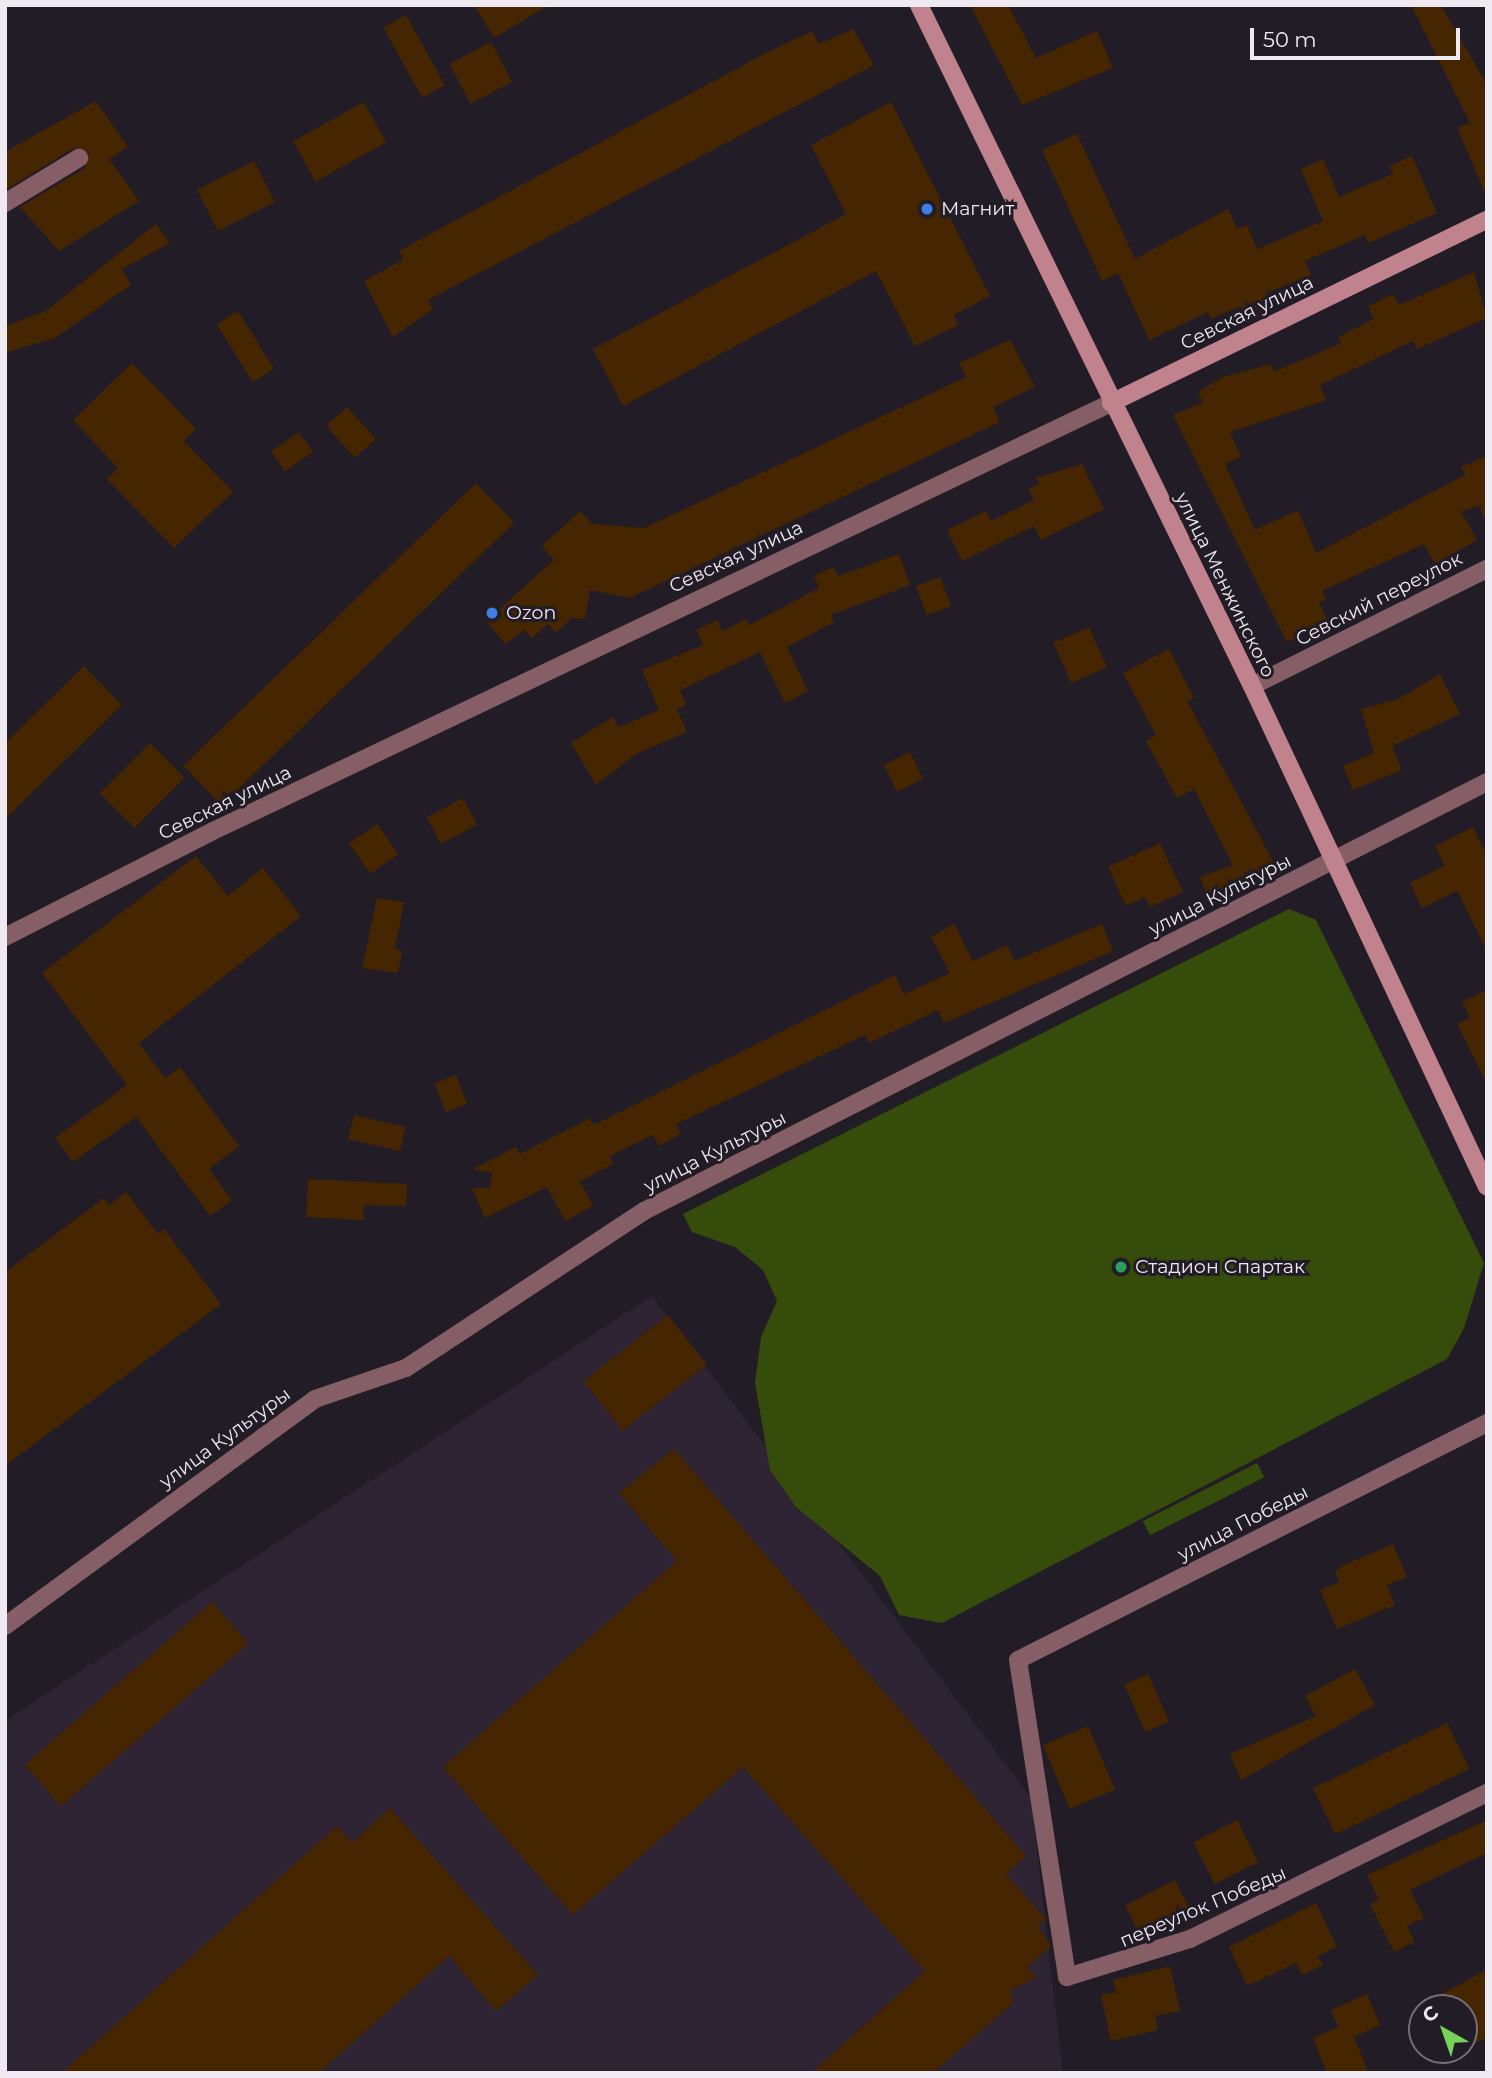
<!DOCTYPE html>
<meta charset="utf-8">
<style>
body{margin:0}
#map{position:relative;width:1492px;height:2078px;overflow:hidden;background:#221c27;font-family:Montserrat,sans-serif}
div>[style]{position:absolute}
.built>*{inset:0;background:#2d2333}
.green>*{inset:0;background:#364c0a;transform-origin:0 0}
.building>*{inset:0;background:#462501;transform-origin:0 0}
.street>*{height:18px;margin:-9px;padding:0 9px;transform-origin:9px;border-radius:9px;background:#855f65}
.secondary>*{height:18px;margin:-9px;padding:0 9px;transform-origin:9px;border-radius:9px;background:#c0828d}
.dots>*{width:19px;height:19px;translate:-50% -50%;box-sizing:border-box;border:4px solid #221c27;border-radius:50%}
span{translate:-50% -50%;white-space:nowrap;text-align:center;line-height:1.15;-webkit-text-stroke:6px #221c27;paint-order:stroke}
.poi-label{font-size:19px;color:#efeaf2}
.left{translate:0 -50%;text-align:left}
.street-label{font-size:19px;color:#efeaf2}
.frame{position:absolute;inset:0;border:7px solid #efeaf2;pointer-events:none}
.north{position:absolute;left:1408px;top:1994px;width:70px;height:70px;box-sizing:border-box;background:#221c27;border:2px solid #746e78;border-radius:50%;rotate:320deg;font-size:19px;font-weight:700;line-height:28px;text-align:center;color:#efeaf2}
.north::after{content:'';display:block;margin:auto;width:24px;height:32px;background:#76d25a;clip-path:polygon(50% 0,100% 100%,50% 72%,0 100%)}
.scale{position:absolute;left:1250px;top:28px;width:210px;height:32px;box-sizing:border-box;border:4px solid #efeaf2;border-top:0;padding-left:9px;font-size:21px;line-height:24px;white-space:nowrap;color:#efeaf2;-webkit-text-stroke:5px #221c27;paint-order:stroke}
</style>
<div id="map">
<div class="built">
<div style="clip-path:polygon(652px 1296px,1031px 1798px,1063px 2073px,5px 2073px,5px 1721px)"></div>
</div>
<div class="green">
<div style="clip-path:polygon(1289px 909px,1316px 920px,1484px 1263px,1464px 1328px,1447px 1359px,942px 1623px,899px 1615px,880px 1576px,796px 1507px,770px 1470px,755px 1383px,761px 1337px,777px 1301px,763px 1270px,735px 1247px,692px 1232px,683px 1214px)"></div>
<div style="left:1257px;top:1463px;width:16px;height:128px;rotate:63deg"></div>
</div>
<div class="building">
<div style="clip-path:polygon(474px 5px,549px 5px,494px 38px)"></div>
<div style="clip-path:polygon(970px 5px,1008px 5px,1036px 58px,1097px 31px,1113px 68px,1022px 105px)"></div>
<div style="clip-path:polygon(1411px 5px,1441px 5px,1487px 85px,1487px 197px,1457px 128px,1470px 123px)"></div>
<div style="left:406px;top:15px;width:80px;height:26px;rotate:61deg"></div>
<div style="clip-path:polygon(853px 29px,874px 65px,428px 300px,433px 309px,393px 337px,364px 281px,403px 260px,399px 251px,762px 55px,812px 31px,819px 44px)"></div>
<div style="left:491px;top:42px;width:45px;height:47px;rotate:62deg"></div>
<div style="clip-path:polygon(96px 101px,128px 147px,109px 159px,139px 201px,59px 251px,20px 207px,85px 168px,89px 153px,74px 148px,5px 190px,5px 152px)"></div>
<div style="left:364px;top:102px;width:46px;height:81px;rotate:61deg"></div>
<div style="clip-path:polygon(891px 102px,990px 296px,954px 315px,958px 325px,915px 346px,876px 271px,623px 406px,593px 349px,846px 214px,811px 145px)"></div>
<div style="clip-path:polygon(1077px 134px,1135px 259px,1228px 209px,1237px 229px,1247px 225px,1257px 249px,1323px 221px,1301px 169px,1323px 159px,1339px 197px,1393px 174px,1389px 166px,1412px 156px,1437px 213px,1368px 243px,1365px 235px,1305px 261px,1311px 275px,1266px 293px,1270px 302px,1244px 314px,1241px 306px,1211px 319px,1208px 312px,1149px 340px,1118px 273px,1102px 281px,1042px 150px)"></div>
<div style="left:254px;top:161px;width:46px;height:64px;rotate:63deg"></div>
<div style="clip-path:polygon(156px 224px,170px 243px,122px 269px,131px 285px,55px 338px,5px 353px,5px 326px,46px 311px)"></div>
<div style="clip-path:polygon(1474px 272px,1487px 318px,1417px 349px,1413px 341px,1320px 385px,1326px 400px,1230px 432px,1241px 457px,1225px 464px,1255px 530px,1298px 510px,1316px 553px,1465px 475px,1461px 467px,1487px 456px,1487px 524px,1479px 506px,1461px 512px,1477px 540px,1435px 564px,1424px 544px,1322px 591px,1326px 599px,1319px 603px,1328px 622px,1287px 642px,1173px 415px,1203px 402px,1198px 392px,1223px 377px,1271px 364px,1274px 372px,1341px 343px,1338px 337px,1374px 319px,1368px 306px,1393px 294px,1399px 305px)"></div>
<div style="left:238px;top:311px;width:68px;height:25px;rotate:58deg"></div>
<div style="clip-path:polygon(1010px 340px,1035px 387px,993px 407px,1000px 422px,630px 598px,590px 590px,585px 619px,572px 618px,555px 633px,548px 624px,532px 638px,524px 630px,505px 644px,486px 621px,554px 560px,542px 546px,580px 511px,592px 524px,644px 528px,966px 377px,959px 363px)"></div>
<div style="clip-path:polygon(132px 363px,196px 429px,184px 441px,233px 492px,174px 548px,107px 479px,118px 468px,73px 420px)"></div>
<div style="left:347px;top:407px;width:43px;height:28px;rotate:48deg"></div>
<div style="left:299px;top:432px;width:24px;height:34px;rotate:55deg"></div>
<div style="clip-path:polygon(1082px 464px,1104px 509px,1041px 540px,1034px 526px,962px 561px,947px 530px,986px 511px,991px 521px,1034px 500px,1028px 489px,1039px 484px,1036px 478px)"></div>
<div style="left:476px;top:483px;width:55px;height:407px;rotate:46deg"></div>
<div style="clip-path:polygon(899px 554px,910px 585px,831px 615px,834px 622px,787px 647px,808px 691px,785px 703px,760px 652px,680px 690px,686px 705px,677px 709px,687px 732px,636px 754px,596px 785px,571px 743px,613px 717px,619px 727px,659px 710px,642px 670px,703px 645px,696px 630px,717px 620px,722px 631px,747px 619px,749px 625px,819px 588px,814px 576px,833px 567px,838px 576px)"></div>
<div style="left:940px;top:577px;width:31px;height:26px;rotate:69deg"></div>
<div style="left:1089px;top:627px;width:44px;height:39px;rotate:66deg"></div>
<div style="clip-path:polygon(1169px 649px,1194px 698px,1187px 701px,1280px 874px,1210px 904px,1200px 877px,1233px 865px,1194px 789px,1177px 798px,1146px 741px,1156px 735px,1123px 673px)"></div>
<div style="clip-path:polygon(84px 666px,122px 705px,5px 819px,5px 743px)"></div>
<div style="clip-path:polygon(1440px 674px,1460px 714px,1392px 746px,1402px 770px,1353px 790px,1343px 766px,1374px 753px,1361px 709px,1398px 699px)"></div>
<div style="left:150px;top:743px;width:49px;height:71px;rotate:45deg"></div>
<div style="left:910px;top:752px;width:30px;height:29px;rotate:64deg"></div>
<div style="left:463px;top:798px;width:30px;height:41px;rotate:62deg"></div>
<div style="left:377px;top:824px;width:37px;height:34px;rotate:55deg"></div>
<div style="clip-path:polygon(1473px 827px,1487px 856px,1487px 951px,1457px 891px,1422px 908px,1410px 883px,1445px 866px,1435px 846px)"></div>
<div style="clip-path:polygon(1160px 843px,1183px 892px,1150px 907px,1145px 897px,1126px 906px,1108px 867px)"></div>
<div style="clip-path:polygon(196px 856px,228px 896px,263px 868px,301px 916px,139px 1043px,165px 1078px,180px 1067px,239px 1146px,209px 1169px,232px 1200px,210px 1216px,136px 1117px,73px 1162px,55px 1138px,127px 1085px,42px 973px)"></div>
<div style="clip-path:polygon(377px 898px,404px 902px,395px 948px,402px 951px,398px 973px,362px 968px)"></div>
<div style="clip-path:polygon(954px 924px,973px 961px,1007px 945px,1015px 961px,1102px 924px,1113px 951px,944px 1023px,938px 1010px,869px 1043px,865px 1035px,676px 1124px,681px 1134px,659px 1146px,653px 1135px,610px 1156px,613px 1164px,580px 1181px,593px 1206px,565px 1221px,547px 1187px,485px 1218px,472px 1188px,490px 1188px,492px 1173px,473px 1169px,516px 1147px,520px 1154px,590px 1118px,594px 1125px,895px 975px,904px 994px,950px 973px,931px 937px)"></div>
<div style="clip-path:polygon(1487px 990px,1487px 1084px,1457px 1024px,1470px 1018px,1462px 1002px)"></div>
<div style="left:456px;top:1075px;width:31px;height:23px;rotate:69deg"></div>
<div style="left:354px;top:1115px;width:53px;height:25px;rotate:13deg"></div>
<div style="clip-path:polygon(308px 1179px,407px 1184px,406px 1206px,364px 1205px,363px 1220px,306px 1217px)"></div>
<div style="clip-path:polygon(126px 1192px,158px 1234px,164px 1229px,221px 1304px,5px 1466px,5px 1272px,104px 1198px,109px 1205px)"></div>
<div style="left:668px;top:1315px;width:63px;height:107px;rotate:52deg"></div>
<div style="clip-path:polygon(674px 1449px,1026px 1856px,1006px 1874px,1046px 1919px,1038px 1926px,1051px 1946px,1027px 1967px,1036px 1978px,1010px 1990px,1014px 2002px,933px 2073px,811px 2073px,925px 1971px,743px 1767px,573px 1915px,443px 1767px,677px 1561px,619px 1493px)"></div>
<div style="clip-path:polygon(1393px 1544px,1407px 1577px,1387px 1585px,1395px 1605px,1337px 1629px,1320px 1590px,1339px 1582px,1335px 1572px,1342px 1566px)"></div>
<div style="left:212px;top:1602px;width:55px;height:248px;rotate:49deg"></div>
<div style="clip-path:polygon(1355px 1669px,1375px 1705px,1241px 1780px,1230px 1754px,1316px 1716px,1305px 1696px)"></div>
<div style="left:1148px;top:1674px;width:52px;height:26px;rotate:66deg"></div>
<div style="left:1447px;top:1723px;width:51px;height:149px;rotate:64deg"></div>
<div style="left:1088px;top:1726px;width:69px;height:49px;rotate:67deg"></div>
<div style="clip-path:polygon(390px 1808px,538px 1975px,496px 2011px,449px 1956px,319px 2073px,62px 2073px,337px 1826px,352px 1843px)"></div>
<div style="left:1237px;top:1820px;width:47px;height:49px;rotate:63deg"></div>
<div style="clip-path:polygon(1487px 1820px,1487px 1853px,1410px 1890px,1424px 1918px,1407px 1926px,1415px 1942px,1394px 1952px,1370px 1904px,1379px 1900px,1367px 1875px)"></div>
<div style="left:1175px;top:1880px;width:31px;height:56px;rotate:63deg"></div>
<div style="clip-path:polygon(1316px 1903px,1337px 1947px,1318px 1956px,1323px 1965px,1302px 1975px,1296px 1963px,1247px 1986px,1229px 1947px)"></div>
<div style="clip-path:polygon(1170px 1966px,1180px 2011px,1155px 2016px,1158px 2030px,1111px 2041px,1101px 1995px,1116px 1992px,1113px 1980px)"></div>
<div style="clip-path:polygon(1487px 1970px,1487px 2037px,1464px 2049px,1464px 2008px,1414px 2008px)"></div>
<div style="clip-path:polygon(1367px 1994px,1380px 2025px,1354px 2037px,1369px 2073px,1327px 2073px,1313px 2038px,1338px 2027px,1331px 2010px)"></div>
</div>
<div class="street">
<div style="left:5px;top:203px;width:87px;rotate:-31.3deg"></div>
<div style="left:1252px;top:686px;width:263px;rotate:-26.5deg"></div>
<div style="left:5px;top:937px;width:233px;rotate:-27deg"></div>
<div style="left:213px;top:831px;width:995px;rotate:-25.48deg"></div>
<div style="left:1487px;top:1423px;width:525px;rotate:153.19deg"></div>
<div style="left:1018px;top:1660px;width:321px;rotate:81.2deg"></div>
<div style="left:1067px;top:1977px;width:129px;rotate:-17.2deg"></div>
<div style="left:1190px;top:1939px;width:331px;rotate:-26.2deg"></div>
<div style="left:5px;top:1626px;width:384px;rotate:-36.2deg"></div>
<div style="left:315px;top:1399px;width:96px;rotate:-18.8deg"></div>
<div style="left:406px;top:1368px;width:285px;rotate:-33.4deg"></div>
<div style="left:644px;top:1211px;width:946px;rotate:-26.97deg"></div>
</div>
<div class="secondary">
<div style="left:919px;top:5px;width:758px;rotate:63.94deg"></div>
<div style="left:1252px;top:686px;width:553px;rotate:64.87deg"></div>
<div style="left:1111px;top:403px;width:418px;rotate:-26deg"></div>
</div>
<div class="dots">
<div style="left:927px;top:209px;background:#3f7fe0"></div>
<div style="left:492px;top:613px;background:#3f7fe0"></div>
<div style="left:1121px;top:1267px;background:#2e9e5b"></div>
</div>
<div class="poi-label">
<span class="left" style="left:941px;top:209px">Магнит</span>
<span class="left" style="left:506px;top:613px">Ozon</span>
<span class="left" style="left:1135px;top:1267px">Стадион Спартак</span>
</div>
<div class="street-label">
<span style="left:1247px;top:313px;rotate:-26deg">Севская улица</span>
<span style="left:736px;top:557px;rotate:-25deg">Севская улица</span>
<span style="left:1225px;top:585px;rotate:64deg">улица Менжинского</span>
<span style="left:1379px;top:599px;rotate:-27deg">Севский переулок</span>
<span style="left:225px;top:803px;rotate:-26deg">Севская улица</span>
<span style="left:1220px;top:895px;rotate:-27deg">улица Культуры</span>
<span style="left:715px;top:1152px;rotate:-27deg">улица Культуры</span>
<span style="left:225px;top:1438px;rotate:-36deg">улица Культуры</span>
<span style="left:1243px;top:1523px;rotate:-27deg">улица Победы</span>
<span style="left:1203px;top:1907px;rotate:-23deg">переулок Победы</span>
</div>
<div class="frame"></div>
<div class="north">С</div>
<div class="scale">50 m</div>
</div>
